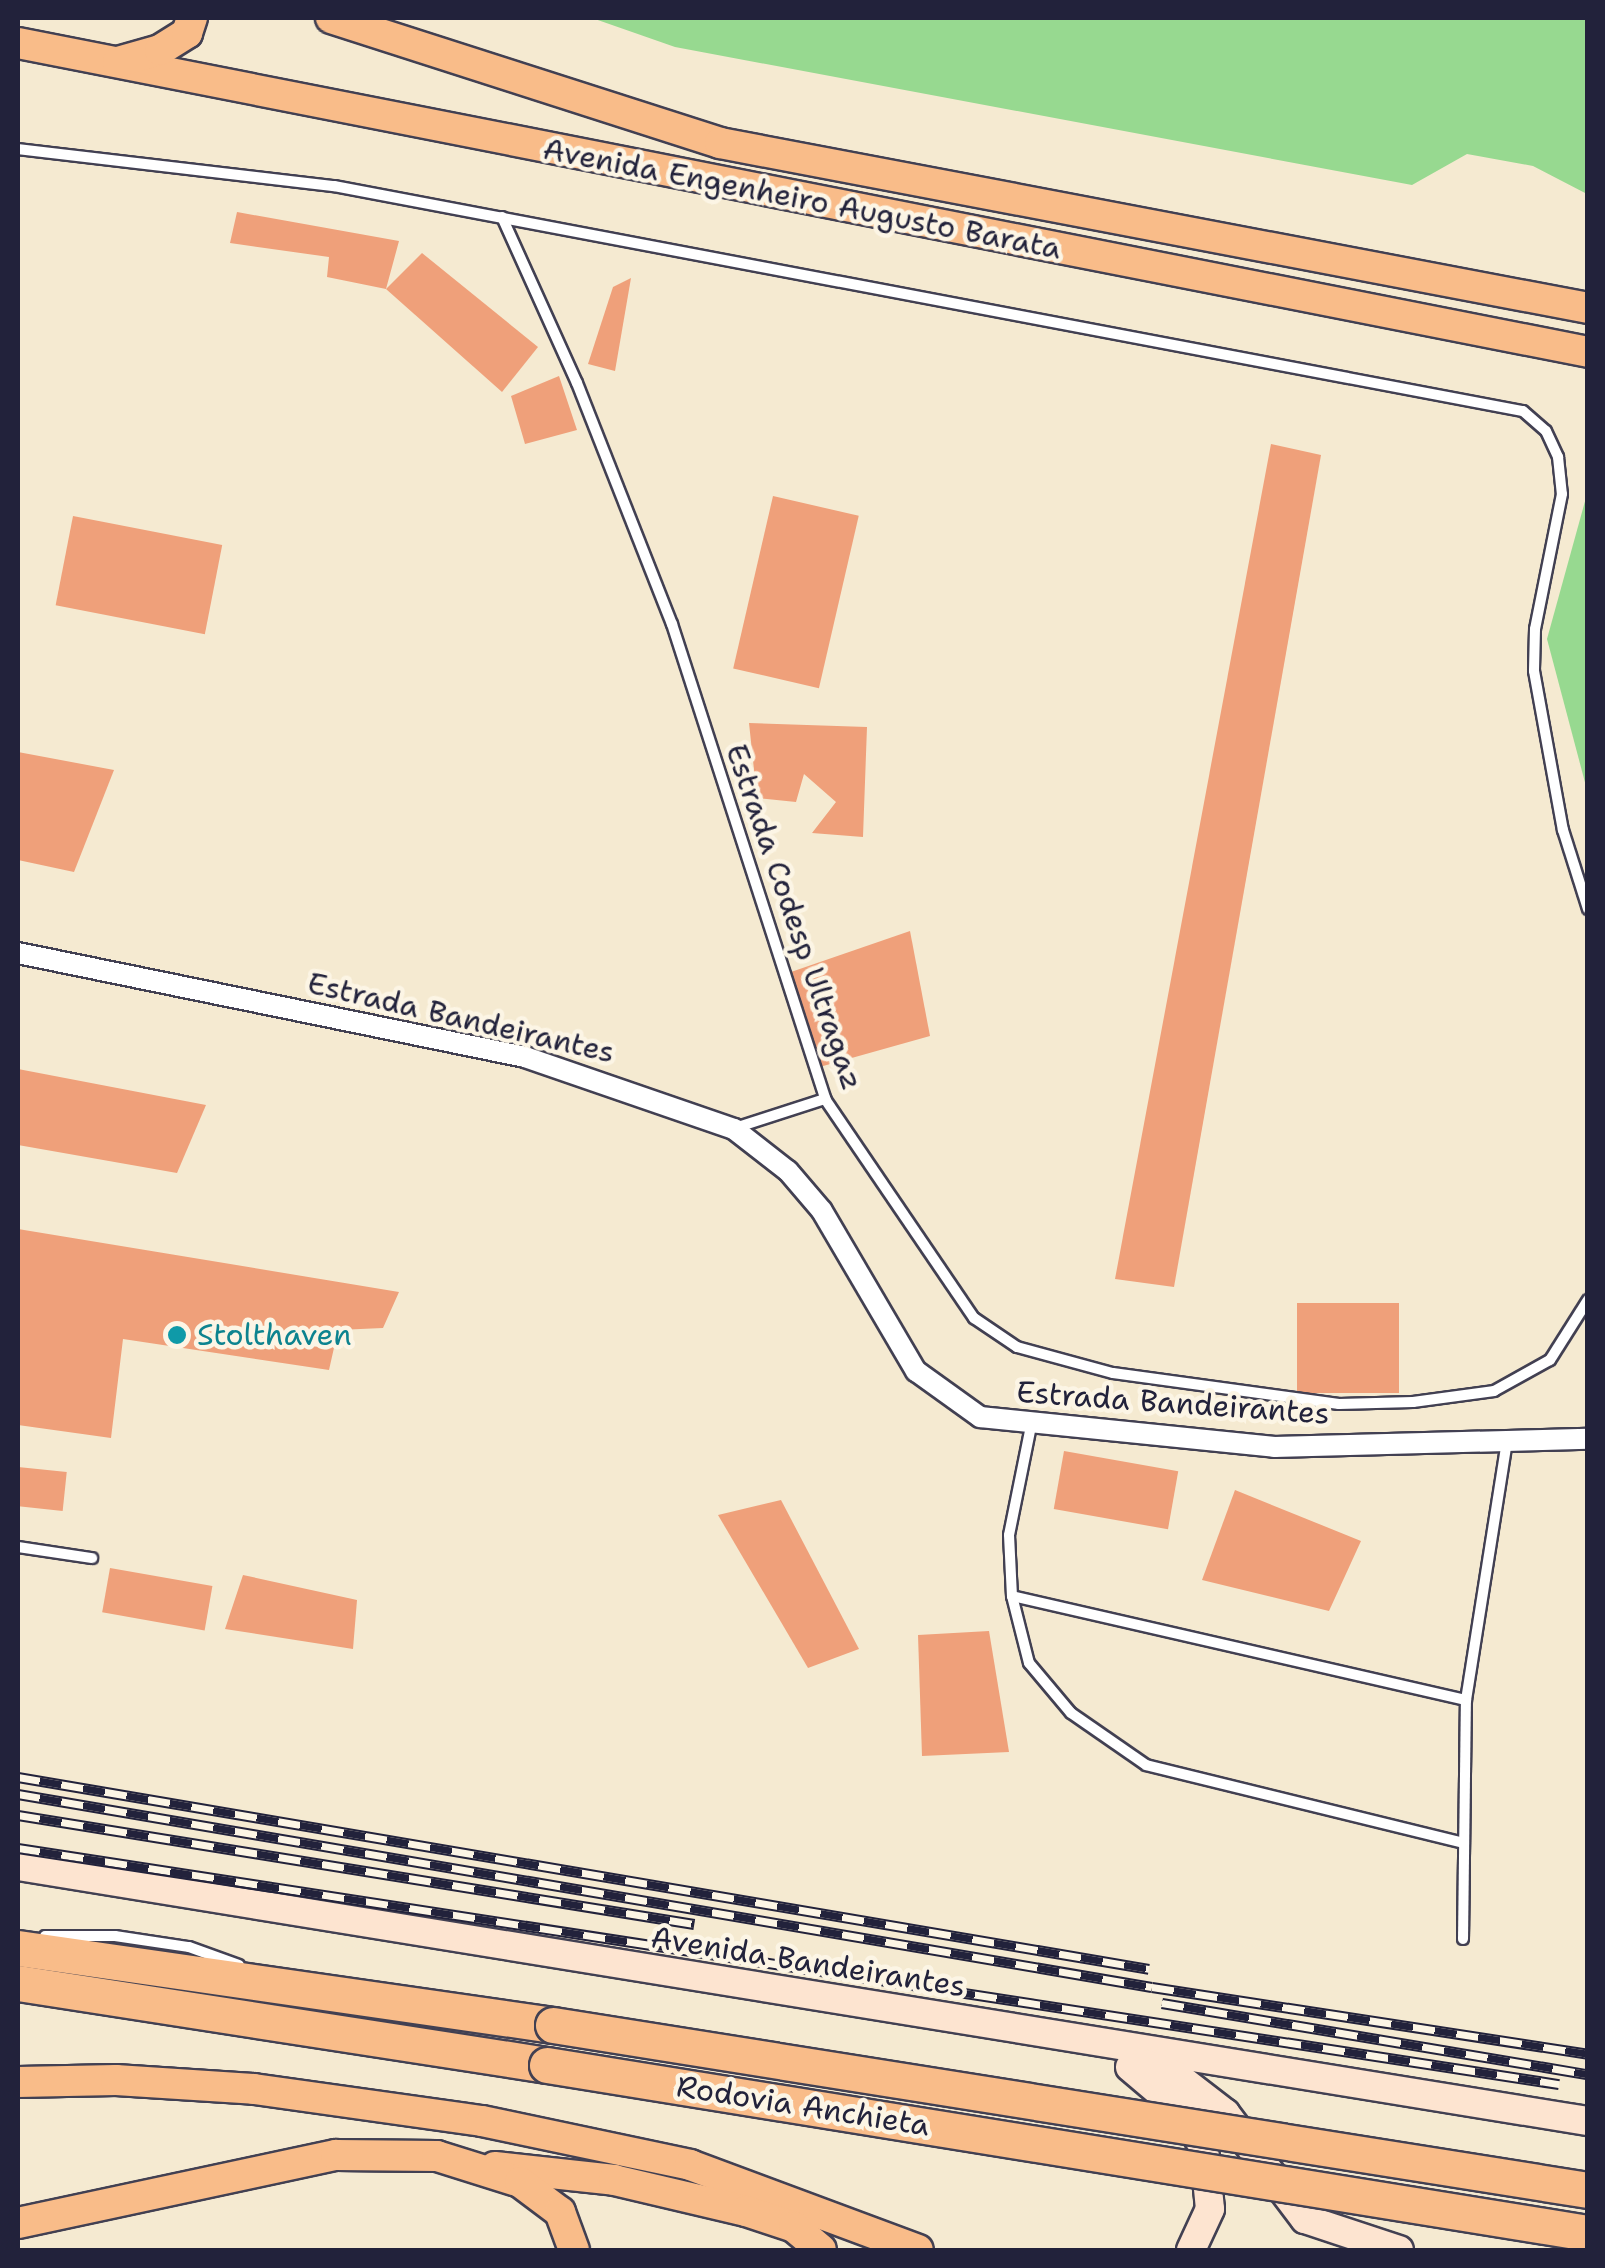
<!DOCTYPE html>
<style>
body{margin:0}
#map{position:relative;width:1605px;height:2268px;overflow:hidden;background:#f5ead1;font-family:"Shantell Sans",sans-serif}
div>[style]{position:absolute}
.green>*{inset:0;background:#97d990}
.building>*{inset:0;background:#efa07a;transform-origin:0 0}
.roads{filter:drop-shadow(2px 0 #424052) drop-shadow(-2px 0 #424052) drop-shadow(0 2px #424052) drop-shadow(0 -2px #424052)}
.lane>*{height:10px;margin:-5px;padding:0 5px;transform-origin:5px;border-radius:5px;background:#fff}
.street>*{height:20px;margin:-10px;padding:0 10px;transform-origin:10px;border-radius:10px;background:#fff}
.secondary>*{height:28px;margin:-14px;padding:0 14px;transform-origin:14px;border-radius:14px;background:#fde4d0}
.primary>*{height:30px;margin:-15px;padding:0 15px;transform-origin:15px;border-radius:15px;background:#f9bc89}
.highway>*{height:35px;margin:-17.5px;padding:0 17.5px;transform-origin:17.5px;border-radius:17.5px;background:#f9bc89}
.rail>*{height:11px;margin-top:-5.5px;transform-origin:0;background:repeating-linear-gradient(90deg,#fcf5e5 0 22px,#22223b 0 44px);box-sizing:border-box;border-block:2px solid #22223b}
.bridges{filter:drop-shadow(2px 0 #424052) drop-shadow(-2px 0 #424052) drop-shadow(0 2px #424052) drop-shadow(0 -2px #424052)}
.highway-bridge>*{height:35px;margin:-17.5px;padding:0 17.5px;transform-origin:17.5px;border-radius:17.5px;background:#f9bc89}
.dots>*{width:28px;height:28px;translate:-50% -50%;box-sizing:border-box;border:5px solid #fcf5e5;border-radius:50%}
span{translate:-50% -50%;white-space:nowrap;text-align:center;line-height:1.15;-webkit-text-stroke:9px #fcf5e5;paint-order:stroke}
.street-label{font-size:30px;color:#22223b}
.culture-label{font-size:30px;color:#0d838f}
.left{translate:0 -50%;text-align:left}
.frame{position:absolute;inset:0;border:20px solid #22223b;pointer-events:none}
</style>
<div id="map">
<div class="green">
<div style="clip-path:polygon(592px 18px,1587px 18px,1587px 194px,1533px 166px,1467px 154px,1412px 185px,675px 47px)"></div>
<div style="clip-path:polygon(1587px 494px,1587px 790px,1547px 639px)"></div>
</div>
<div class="building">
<div style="clip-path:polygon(237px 212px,399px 241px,386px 289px,327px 277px,329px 257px,230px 243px)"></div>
<div style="clip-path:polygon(422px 253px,538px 347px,502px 392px,386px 289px)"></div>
<div style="clip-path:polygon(631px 278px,615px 371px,588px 364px,613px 287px)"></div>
<div style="clip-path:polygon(559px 376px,577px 430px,525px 444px,511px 396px)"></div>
<div style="clip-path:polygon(1271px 444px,1321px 455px,1174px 1287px,1115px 1279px)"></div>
<div style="left:773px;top:496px;width:88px;height:177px;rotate:13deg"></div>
<div style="left:73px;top:516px;width:152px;height:91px;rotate:11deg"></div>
<div style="clip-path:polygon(749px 723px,867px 727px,863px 837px,812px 833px,836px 802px,804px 774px,796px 802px,757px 798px)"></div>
<div style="clip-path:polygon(18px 752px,114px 770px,74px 872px,18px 860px)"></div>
<div style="clip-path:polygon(910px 931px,930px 1036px,816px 1068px,791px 972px)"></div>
<div style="clip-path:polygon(18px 1069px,206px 1105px,177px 1173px,18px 1145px)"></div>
<div style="clip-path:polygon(18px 1229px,399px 1292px,383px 1328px,338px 1330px,329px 1370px,123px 1339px,111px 1438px,18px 1425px)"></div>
<div style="left:1399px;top:1303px;width:90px;height:102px;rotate:90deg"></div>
<div style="left:1064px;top:1451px;width:116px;height:59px;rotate:10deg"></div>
<div style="left:18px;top:1467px;width:49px;height:39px;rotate:6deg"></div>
<div style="clip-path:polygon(1235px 1490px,1361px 1541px,1329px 1611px,1202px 1580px)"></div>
<div style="clip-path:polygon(781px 1500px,859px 1649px,808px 1668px,718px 1515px)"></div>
<div style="left:110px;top:1568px;width:104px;height:45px;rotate:10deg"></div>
<div style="clip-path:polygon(243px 1575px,357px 1600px,353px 1649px,225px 1629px)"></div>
<div style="clip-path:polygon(989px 1631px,1009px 1752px,922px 1756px,918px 1635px)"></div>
</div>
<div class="roads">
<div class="lane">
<div style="left:18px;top:149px;width:318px;rotate:6.7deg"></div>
<div style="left:334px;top:186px;width:1210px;rotate:10.72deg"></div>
<div style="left:1523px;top:411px;width:30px;rotate:41deg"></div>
<div style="left:1546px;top:431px;width:29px;rotate:65deg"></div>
<div style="left:1558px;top:457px;width:37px;rotate:84deg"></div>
<div style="left:1562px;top:494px;width:138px;rotate:101.3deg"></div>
<div style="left:1535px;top:629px;width:42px;rotate:91.4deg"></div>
<div style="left:1534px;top:671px;width:162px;rotate:79.7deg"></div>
<div style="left:1563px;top:830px;width:83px;rotate:72.4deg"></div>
<div style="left:502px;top:217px;width:182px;rotate:65.7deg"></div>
<div style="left:577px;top:383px;width:259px;rotate:68.5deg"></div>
<div style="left:672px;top:624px;width:499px;rotate:72.1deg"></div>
<div style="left:825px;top:1099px;width:265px;rotate:55.8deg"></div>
<div style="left:974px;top:1318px;width:52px;rotate:34deg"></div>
<div style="left:1017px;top:1347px;width:99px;rotate:15.2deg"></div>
<div style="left:1113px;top:1373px;width:228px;rotate:7.8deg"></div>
<div style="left:1339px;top:1404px;width:74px;rotate:-1.5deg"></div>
<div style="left:1413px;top:1402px;width:82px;rotate:-7.7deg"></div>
<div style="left:1494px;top:1391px;width:64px;rotate:-29deg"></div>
<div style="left:1550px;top:1360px;width:71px;rotate:-57.7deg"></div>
<div style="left:735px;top:1128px;width:95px;rotate:-17.9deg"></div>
<div style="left:1031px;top:1426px;width:111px;rotate:101.4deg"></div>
<div style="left:1009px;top:1535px;width:61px;rotate:87.2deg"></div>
<div style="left:1012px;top:1596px;width:466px;rotate:12.9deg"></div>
<div style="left:18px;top:1547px;width:75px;rotate:8.5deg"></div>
<div style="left:1012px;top:1596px;width:69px;rotate:75.8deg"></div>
<div style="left:1029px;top:1663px;width:65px;rotate:50deg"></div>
<div style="left:1071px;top:1713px;width:91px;rotate:34.7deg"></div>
<div style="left:1146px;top:1765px;width:327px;rotate:13.8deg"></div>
<div style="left:45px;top:1936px;width:70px"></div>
<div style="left:115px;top:1936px;width:75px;rotate:8.5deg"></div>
<div style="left:189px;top:1947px;width:53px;rotate:19.8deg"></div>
<div style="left:1463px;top:1939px;width:239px;rotate:-89.3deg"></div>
<div style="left:1466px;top:1700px;width:261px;rotate:-81deg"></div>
</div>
<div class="street">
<div style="left:18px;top:953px;width:518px;rotate:11.59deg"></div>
<div style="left:525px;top:1057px;width:221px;rotate:19deg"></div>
<div style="left:734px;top:1129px;width:68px;rotate:37.9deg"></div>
<div style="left:788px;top:1171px;width:52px;rotate:49.6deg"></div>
<div style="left:822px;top:1211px;width:186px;rotate:59.6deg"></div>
<div style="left:916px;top:1371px;width:79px;rotate:35.7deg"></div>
<div style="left:980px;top:1417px;width:296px;rotate:5.8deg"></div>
<div style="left:1274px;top:1447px;width:314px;rotate:-1.5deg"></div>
</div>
<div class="secondary">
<div style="left:18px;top:1866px;width:1591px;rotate:9.23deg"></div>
<div style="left:1140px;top:2062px;width:40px;rotate:21deg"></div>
<div style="left:1177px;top:2076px;width:61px;rotate:37.6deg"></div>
<div style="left:1225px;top:2113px;width:133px;rotate:53deg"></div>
<div style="left:1305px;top:2219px;width:99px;rotate:18.3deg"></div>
<div style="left:1130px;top:2067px;width:70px;rotate:40.3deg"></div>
<div style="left:1183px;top:2112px;width:42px;rotate:59.7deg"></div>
<div style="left:1204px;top:2148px;width:61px;rotate:84.4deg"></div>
<div style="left:1210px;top:2209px;width:45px;rotate:114.9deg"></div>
</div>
<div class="primary">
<div style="left:331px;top:18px;width:409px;rotate:17.8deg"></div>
<div style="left:720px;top:143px;width:884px;rotate:10.76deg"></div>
<div style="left:18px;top:43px;width:1600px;rotate:11.13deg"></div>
<div style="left:118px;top:62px;width:44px;rotate:-15.9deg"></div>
<div style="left:160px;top:50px;width:32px;rotate:-32deg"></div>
<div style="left:187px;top:33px;width:16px;rotate:-72deg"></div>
<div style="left:18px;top:2082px;width:98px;rotate:-1.2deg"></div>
<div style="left:116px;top:2080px;width:138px;rotate:3.7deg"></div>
<div style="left:254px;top:2089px;width:230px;rotate:8deg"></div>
<div style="left:482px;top:2121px;width:213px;rotate:11.9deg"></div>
<div style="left:690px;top:2165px;width:243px;rotate:20.4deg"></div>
<div style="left:495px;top:2167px;width:120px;rotate:6.2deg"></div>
<div style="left:614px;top:2180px;width:136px;rotate:13.2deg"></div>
<div style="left:746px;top:2211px;width:51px;rotate:18.4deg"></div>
<div style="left:794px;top:2227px;width:35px;rotate:40deg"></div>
<div style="left:18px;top:2223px;width:325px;rotate:-12.1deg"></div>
<div style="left:336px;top:2155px;width:101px;rotate:0.6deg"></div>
<div style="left:437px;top:2156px;width:87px;rotate:17.4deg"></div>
<div style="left:520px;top:2182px;width:50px;rotate:36.9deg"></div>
<div style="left:560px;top:2212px;width:40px;rotate:69.8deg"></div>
</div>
<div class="highway">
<div style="left:18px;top:1948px;width:541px;rotate:8.19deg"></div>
<div style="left:18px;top:1983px;width:535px;rotate:8.81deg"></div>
</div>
</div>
<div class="rail">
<div style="left:18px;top:1777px;width:1147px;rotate:9.63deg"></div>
<div style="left:18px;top:1794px;width:1150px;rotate:9.66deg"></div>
<div style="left:1152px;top:1987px;width:441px;rotate:8.7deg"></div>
<div style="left:18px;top:1815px;width:685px;rotate:9.16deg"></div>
<div style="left:18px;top:1848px;width:1559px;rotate:8.71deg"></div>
<div style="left:1162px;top:2003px;width:432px;rotate:9.5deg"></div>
</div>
<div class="bridges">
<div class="highway-bridge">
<div style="left:553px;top:2025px;width:1048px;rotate:9.06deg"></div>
<div style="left:547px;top:2065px;width:1054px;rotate:9.17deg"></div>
</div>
</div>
<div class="dots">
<div style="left:177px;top:1335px;background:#0f9aa8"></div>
</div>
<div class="street-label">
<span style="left:802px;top:199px;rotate:11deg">Avenida Engenheiro Augusto Barata</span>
<span style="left:794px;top:917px;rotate:71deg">Estrada Codesp Ultragaz</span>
<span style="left:461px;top:1018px;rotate:13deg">Estrada Bandeirantes</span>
<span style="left:1173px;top:1403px;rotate:4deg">Estrada Bandeirantes</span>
<span style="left:808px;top:1962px;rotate:9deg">Avenida Bandeirantes</span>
<span style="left:803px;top:2106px;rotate:9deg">Rodovia Anchieta</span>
</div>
<div class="culture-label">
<span class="left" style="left:197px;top:1335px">Stolthaven</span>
</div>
<div class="frame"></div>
</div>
